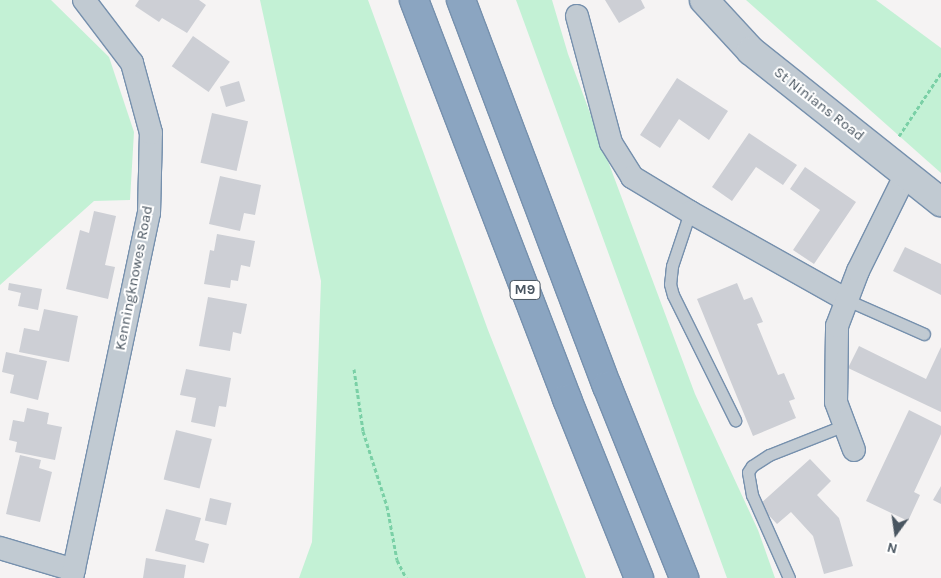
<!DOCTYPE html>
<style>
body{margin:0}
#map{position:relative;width:941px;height:578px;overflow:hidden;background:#f5f3f3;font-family:Karla,sans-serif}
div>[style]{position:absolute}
.green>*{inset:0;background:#c3f1d5}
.building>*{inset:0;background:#cdcfd5;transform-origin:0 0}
.path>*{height:3px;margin-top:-1.5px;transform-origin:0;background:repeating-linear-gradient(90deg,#7ad0a6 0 4px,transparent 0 6.5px)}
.roads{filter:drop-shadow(1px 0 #7690ad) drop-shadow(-1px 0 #7690ad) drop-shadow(0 1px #7690ad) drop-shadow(0 -1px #7690ad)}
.service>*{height:11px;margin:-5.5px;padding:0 5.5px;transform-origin:5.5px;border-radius:5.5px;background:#c1cad2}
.minor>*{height:22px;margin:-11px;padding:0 11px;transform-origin:11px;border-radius:11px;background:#c1cad2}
.tertiary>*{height:28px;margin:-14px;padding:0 14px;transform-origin:14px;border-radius:14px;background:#c1cad2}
.motorway>*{height:28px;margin:-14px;padding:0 14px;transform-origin:14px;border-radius:14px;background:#8ba5c1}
span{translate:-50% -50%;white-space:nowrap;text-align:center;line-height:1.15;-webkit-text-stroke:4px #fff;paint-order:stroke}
.shield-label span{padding:1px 4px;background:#fff;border:1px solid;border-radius:4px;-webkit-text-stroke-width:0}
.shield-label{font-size:14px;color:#4a5661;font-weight:700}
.street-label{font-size:15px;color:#4a5661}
.north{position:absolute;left:871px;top:508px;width:50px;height:50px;-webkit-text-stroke:4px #fff;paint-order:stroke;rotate:194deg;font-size:14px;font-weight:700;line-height:20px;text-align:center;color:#4a5661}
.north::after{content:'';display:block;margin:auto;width:18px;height:22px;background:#4a5661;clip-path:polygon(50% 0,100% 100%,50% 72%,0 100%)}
</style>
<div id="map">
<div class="green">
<div style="clip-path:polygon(0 0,51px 0,109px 57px,134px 132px,130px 200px,94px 201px,0 285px)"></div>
<div style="clip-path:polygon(260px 0,368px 0,488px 330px,586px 578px,299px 578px,312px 542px,321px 281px)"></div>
<div style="clip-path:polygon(516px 0,552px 0,568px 54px,695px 394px,758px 530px,775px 578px,727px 578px)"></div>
<div style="clip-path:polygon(746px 0,876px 0,941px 48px,941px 173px)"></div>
</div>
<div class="building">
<div style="clip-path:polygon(139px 0,199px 0,206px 5px,187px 33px,162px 18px,159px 22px,135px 6px)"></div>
<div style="clip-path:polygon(605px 0,641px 0,645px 8px,619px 23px)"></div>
<div style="left:193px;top:36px;width:45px;height:37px;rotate:35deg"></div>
<div style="clip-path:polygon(677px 78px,728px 111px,709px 140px,679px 119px,660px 148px,640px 135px)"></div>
<div style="left:239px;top:81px;width:21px;height:20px;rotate:73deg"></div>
<div style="left:212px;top:113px;width:37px;height:51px;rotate:13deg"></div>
<div style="clip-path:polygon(749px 133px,797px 165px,783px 185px,756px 167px,732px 201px,712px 187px)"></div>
<div style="clip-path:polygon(805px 167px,856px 202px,814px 264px,793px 250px,820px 210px,790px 189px)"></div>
<div style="clip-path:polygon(220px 176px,261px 185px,255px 215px,244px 213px,240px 231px,209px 224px)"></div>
<div style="clip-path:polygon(94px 211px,116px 216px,105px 265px,115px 267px,108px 299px,66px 289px,80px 230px,89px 233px)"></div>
<div style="clip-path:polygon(217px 234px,255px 241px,250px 267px,241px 265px,238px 281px,231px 280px,230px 288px,204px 284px,210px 250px,214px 251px)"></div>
<div style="clip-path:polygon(905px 247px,941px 264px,941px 295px,893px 271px)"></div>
<div style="clip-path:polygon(9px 283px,42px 289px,38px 310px,18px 306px,21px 293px,8px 290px)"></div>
<div style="clip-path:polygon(737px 283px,744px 300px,752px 297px,763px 322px,757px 324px,778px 375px,784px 373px,795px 399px,789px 401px,796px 418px,753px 436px,697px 299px)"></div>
<div style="clip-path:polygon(208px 297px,247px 304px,241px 334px,233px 332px,230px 351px,199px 346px)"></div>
<div style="clip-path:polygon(44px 309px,78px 316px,69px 362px,19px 352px,24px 328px,39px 331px)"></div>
<div style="clip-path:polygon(859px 346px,926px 379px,941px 347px,941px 412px,848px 368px)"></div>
<div style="clip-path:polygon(6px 352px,47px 361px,38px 400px,10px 393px,14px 375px,2px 372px)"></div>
<div style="clip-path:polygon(186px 369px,231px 378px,226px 407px,219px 406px,215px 427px,191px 422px,196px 398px,180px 395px)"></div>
<div style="clip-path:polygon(27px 408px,49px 413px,47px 424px,62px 427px,55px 460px,15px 452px,17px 442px,9px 440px,13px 420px,24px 422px)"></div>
<div style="clip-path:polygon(909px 410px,941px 426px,941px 434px,914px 492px,920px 495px,908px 521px,866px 501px)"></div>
<div style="left:176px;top:430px;width:37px;height:51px;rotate:14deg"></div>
<div style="clip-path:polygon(20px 455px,41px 460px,39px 468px,52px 472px,40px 522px,6px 514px)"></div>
<div style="clip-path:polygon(810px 459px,831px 481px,817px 495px,839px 518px,853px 566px,824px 574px,813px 536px,791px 512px,777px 524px,759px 505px)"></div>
<div style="clip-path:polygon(941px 486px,941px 504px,933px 500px)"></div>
<div style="left:210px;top:498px;width:22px;height:23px;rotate:13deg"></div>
<div style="clip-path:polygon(166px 509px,201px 518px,195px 540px,209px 544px,204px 563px,155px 551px)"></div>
<div style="clip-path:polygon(146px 558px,186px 565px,184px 578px,143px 578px)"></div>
</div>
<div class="path">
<div style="left:899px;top:136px;width:76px;rotate:-56.3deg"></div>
<div style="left:354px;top:369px;width:63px;rotate:81.7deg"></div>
<div style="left:363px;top:431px;width:79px;rotate:72.3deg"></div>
<div style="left:387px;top:506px;width:55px;rotate:79.5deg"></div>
<div style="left:397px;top:560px;width:20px;rotate:63deg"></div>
</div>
<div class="roads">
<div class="service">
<div style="left:690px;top:212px;width:57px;rotate:108.4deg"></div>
<div style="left:672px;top:266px;width:18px;rotate:96deg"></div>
<div style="left:670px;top:284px;width:11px;rotate:75deg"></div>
<div style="left:673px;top:295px;width:140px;rotate:63.6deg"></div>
<div style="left:847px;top:300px;width:84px;rotate:23.8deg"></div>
<div style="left:789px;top:578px;width:91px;rotate:-114deg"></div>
<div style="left:752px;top:495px;width:23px;rotate:-100deg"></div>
<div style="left:748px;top:472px;width:7px;rotate:-56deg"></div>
<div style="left:752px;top:466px;width:20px;rotate:-33deg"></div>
<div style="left:769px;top:455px;width:82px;rotate:-21.5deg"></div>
</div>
<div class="minor">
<div style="left:577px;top:16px;width:131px;rotate:75deg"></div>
<div style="left:611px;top:143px;width:40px;rotate:58deg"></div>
<div style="left:632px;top:177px;width:68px;rotate:31.1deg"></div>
<div style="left:690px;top:212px;width:180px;rotate:29.3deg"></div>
<div style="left:854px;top:450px;width:51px;rotate:-110.6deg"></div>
<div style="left:836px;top:402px;width:76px;rotate:-89.2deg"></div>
<div style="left:837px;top:326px;width:59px;rotate:-69.1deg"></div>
<div style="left:858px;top:271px;width:108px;rotate:-63.7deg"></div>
<div style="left:0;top:548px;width:77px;rotate:16.6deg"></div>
<div style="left:72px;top:578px;width:373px;rotate:-78.1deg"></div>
<div style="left:149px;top:213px;width:80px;rotate:-88.6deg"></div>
<div style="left:151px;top:133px;width:73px;rotate:-105.2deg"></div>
<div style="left:132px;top:63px;width:79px;rotate:-127.3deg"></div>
</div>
<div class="tertiary">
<div style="left:704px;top:0;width:69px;rotate:47.3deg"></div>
<div style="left:751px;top:51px;width:243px;rotate:38.5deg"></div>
</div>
<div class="motorway">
<div style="left:414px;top:0;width:427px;rotate:69deg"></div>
<div style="left:567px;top:399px;width:193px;rotate:68.1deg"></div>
<div style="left:461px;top:0;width:413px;rotate:69.3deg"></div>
<div style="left:607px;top:386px;width:207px;rotate:68.1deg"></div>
</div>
</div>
<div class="shield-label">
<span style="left:525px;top:290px">M9</span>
</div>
<div class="street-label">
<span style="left:819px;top:104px;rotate:38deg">St Ninians Road</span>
<span style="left:134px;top:278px;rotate:-79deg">Kenningknowes Road</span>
</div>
<div class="north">N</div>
</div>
